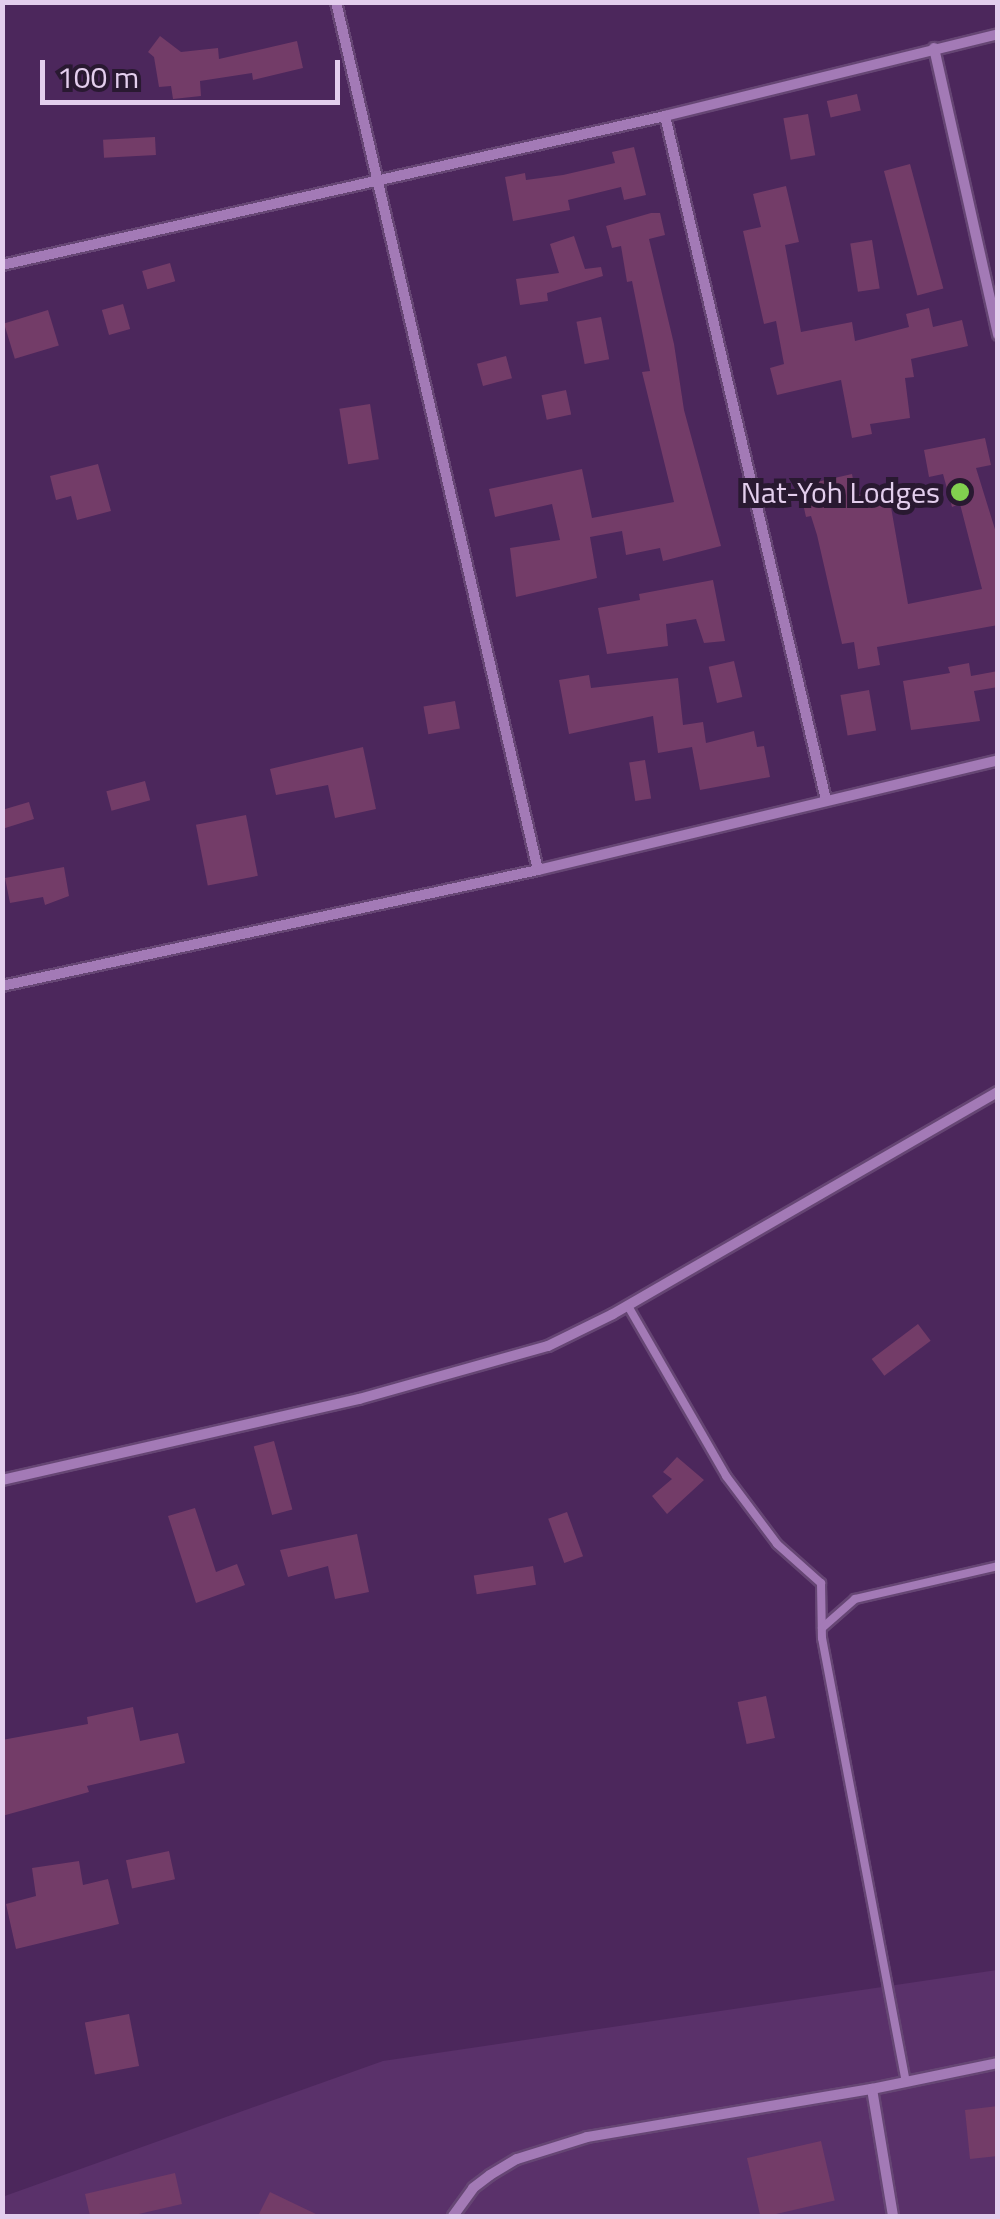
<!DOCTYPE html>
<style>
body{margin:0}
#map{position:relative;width:1000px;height:2219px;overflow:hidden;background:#4c275c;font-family:"Titillium Web",sans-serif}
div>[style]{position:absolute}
.built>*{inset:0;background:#5a316a}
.building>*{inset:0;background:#733c68;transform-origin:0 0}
.roads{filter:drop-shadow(2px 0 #664674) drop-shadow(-2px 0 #664674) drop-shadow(0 2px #664674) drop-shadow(0 -2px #664674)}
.service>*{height:8px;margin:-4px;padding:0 4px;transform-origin:4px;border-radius:4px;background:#a37ab6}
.minor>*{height:10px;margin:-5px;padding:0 5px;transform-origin:5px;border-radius:5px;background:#a37ab6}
.dots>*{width:28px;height:28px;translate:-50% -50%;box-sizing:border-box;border:5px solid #291931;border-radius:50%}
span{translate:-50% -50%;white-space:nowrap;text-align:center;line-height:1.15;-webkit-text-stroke:10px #291931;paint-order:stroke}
.poi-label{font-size:30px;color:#e3ceed}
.right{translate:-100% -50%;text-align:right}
.frame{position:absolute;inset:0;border:5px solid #e3ceed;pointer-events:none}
.scale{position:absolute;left:40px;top:60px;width:300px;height:45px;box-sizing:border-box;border:5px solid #e3ceed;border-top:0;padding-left:12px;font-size:30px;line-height:35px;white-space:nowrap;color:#e3ceed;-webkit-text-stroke:8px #291931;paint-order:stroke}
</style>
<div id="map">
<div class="built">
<div style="clip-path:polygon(997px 1970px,997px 2216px,3px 2216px,2px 2197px,383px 2061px)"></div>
</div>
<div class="building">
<div style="clip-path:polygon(160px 36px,181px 52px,218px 48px,219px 59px,297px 41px,303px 68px,253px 80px,252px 73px,200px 81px,201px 96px,173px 99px,171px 86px,159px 87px,154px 57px,148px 52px)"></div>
<div style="left:857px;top:94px;width:17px;height:31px;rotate:77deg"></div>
<div style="left:808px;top:114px;width:42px;height:25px;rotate:80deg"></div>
<div style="left:155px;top:137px;width:18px;height:52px;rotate:87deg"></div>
<div style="clip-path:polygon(634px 147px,646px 195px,624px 200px,621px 187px,568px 200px,570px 210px,513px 221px,505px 177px,525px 173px,526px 180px,563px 175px,615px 163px,612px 152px)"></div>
<div style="left:910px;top:164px;width:129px;height:27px;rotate:75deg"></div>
<div style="clip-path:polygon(786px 186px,799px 242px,785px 245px,801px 332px,852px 322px,855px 341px,909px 327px,906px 314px,929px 308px,933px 327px,962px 320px,968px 346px,911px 359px,914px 377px,905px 378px,910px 418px,870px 424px,872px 434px,852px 438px,841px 380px,777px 395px,770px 368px,784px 364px,776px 321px,764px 324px,743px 231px,761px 227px,753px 194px)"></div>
<div style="clip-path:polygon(651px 213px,660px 213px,665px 235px,649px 239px,674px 344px,684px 410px,721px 546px,663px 561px,660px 548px,626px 555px,622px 531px,590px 537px,597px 578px,516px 597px,510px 548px,560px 540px,552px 504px,495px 517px,489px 489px,582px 469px,592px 518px,674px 502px,642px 372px,650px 371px,632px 281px,627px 282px,621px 246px,612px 248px,606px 226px)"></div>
<div style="clip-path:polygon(574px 236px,585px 269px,601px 267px,603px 276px,547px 293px,548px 301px,520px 305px,516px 279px,559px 273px,550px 244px)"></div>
<div style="left:872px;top:240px;width:49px;height:22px;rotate:81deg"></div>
<div style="left:170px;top:263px;width:19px;height:29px;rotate:74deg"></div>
<div style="left:123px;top:304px;width:26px;height:22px;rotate:74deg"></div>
<div style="left:48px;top:310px;width:37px;height:46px;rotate:73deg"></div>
<div style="left:601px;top:317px;width:43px;height:25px;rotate:79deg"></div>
<div style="left:506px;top:356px;width:23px;height:30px;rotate:75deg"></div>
<div style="left:566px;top:390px;width:25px;height:25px;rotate:78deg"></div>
<div style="left:370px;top:404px;width:56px;height:31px;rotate:81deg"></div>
<div style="clip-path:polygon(985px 438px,991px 465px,976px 468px,998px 539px,998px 625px,877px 647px,880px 665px,858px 669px,854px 642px,842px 644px,817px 535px,811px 516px,806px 517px,799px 486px,852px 474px,856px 495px,888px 490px,908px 604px,982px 589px,960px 504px,952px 507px,943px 474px,929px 477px,924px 450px)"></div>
<div style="clip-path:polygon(98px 464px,111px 511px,77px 520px,71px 496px,56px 500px,50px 476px)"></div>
<div style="clip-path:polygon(713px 580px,725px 641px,704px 643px,696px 619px,666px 624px,668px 646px,607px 654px,598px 608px,640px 600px,639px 594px)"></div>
<div style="left:734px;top:661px;width:37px;height:26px;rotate:77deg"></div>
<div style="clip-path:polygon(969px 663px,971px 676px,998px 671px,998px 687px,974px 691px,980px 721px,911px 730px,903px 681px,950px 673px,948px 667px)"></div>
<div style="clip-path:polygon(589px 675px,591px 688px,678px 678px,683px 725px,703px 722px,706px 743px,754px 731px,757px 747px,764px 746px,770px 777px,700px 790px,692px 747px,658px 753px,653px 716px,569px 734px,559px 680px)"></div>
<div style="left:869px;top:690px;width:41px;height:29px;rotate:80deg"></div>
<div style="left:455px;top:701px;width:28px;height:32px;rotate:80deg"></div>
<div style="clip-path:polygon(363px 747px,376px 809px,335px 818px,328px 785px,276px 795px,270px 769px)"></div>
<div style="left:645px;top:760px;width:39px;height:16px;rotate:81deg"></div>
<div style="left:145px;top:781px;width:20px;height:40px;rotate:75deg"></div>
<div style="clip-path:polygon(29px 802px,34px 819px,2px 829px,2px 810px)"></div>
<div style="left:246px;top:815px;width:62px;height:51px;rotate:79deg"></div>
<div style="clip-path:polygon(64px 867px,69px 896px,45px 905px,43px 897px,10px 903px,5px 878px)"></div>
<div style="left:918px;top:1324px;width:21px;height:58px;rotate:53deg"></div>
<div style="left:274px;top:1441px;width:71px;height:21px;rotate:75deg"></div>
<div style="clip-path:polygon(677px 1457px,704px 1480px,667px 1514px,652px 1496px,672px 1479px,663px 1472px)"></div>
<div style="clip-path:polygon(195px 1508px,216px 1572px,237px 1564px,245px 1585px,196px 1603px,168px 1516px)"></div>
<div style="left:567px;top:1512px;width:47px;height:20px;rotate:70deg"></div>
<div style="clip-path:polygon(357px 1534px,369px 1592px,335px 1599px,328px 1566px,288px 1577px,280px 1550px)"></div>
<div style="left:533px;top:1566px;width:19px;height:60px;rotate:81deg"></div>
<div style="left:766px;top:1696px;width:43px;height:29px;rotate:78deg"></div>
<div style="clip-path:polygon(133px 1707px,140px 1741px,178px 1733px,185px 1763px,87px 1786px,89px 1792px,2px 1816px,2px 1740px,88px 1724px,87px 1717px)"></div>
<div style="left:169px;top:1851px;width:29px;height:44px;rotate:78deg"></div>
<div style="clip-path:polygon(79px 1861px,83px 1885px,108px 1879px,119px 1924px,16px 1949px,6px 1904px,36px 1896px,32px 1868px)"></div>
<div style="left:129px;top:2014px;width:53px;height:45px;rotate:79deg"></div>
<div style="clip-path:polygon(998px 2106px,998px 2156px,970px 2159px,965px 2110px)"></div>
<div style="left:821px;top:2141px;width:61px;height:76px;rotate:77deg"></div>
<div style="clip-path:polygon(175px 2173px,182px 2204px,130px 2216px,90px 2216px,85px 2194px)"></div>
<div style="clip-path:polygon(270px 2192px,320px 2216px,258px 2216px)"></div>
</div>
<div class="roads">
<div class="service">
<div style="left:628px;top:1306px;width:196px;rotate:60deg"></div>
<div style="left:726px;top:1476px;width:85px;rotate:53.1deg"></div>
<div style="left:777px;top:1544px;width:59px;rotate:41.6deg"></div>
<div style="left:821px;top:1583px;width:55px;rotate:89deg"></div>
<div style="left:822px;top:1638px;width:452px;rotate:79.3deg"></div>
<div style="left:822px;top:1628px;width:44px;rotate:-41.3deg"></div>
<div style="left:855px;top:1599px;width:147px;rotate:-13deg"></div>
</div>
<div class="minor">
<div style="left:336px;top:2px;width:891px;rotate:76.9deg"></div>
<div style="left:934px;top:48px;width:294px;rotate:77.4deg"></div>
<div style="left:665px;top:116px;width:703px;rotate:76.75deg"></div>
<div style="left:2px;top:265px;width:680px;rotate:-12.67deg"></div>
<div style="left:665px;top:116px;width:343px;rotate:-13.8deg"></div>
<div style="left:2px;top:986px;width:548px;rotate:-12.21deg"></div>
<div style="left:538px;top:870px;width:473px;rotate:-13.4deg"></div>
<div style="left:2px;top:1480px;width:366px;rotate:-12.8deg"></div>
<div style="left:359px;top:1399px;width:196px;rotate:-15.7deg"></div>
<div style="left:548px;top:1346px;width:72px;rotate:-26.2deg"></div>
<div style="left:613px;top:1314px;width:444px;rotate:-30deg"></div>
<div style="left:872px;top:2089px;width:129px;rotate:80.6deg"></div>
<div style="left:453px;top:2216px;width:34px;rotate:-54deg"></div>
<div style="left:473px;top:2188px;width:21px;rotate:-37deg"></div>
<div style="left:490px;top:2175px;width:31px;rotate:-31deg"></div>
<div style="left:517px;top:2159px;width:73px;rotate:-17.4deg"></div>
<div style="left:587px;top:2137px;width:289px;rotate:-9.6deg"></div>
<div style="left:872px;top:2089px;width:129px;rotate:-11.7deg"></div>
</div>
</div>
<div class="dots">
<div style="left:960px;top:492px;background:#82d04f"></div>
</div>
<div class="poi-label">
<span class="right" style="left:940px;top:492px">Nat-Yoh Lodges</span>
</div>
<div class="frame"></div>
<div class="scale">100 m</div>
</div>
